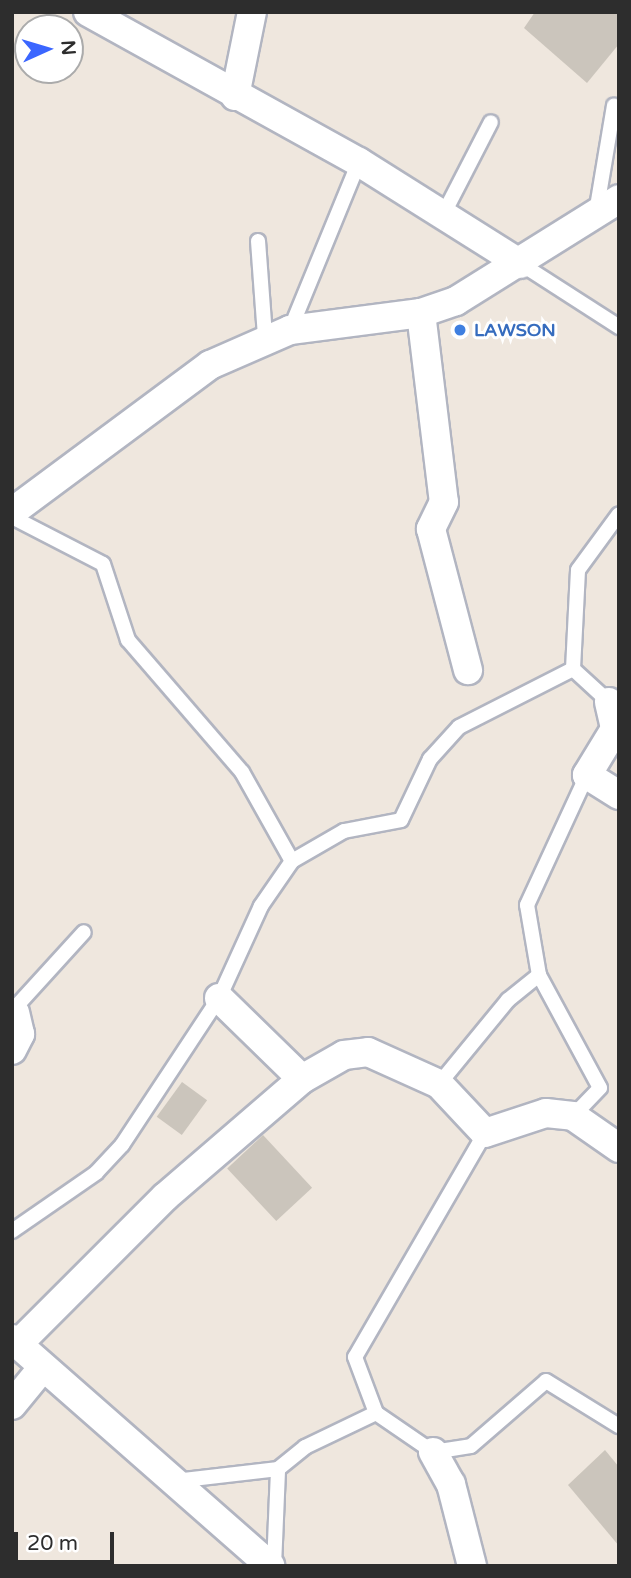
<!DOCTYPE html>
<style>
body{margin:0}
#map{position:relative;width:631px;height:1578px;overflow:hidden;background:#efe7de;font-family:"Varela Round",sans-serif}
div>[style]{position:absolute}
.building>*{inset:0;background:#cbc5bc;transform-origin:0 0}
.roads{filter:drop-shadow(2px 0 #b2b5c1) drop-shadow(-2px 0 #b2b5c1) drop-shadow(0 2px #b2b5c1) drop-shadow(0 -2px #b2b5c1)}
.lane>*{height:14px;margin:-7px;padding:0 7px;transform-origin:7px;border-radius:7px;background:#fff}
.street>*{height:28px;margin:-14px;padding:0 14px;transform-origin:14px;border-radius:14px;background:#fff}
.dots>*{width:19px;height:19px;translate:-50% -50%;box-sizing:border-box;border:4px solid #fff;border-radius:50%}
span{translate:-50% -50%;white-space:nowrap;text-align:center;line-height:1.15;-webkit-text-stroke:6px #fff;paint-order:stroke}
.shop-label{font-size:18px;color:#366cbe;font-weight:700}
.left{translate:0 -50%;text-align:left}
.frame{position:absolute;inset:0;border:14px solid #2d2d2d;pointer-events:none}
.north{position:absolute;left:14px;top:14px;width:70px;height:70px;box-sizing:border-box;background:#fff;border:2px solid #ababab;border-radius:50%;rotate:86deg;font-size:19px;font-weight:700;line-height:28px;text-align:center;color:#2d2d2d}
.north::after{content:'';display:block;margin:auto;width:24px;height:32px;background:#3b66ff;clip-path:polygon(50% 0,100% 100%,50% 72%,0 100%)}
.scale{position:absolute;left:14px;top:1532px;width:100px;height:32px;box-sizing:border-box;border:4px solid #2d2d2d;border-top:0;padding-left:9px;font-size:21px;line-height:24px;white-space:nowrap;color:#2d2d2d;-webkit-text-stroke:5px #fff;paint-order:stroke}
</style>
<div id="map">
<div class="building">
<div style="clip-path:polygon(535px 12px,619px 12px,619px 44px,587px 83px,524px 28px)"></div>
<div style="left:182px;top:1082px;width:31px;height:43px;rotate:36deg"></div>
<div style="left:263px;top:1135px;width:72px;height:49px;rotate:47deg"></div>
<div style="clip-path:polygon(605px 1450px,619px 1467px,619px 1546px,568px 1485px)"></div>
</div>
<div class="roads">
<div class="lane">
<div style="left:444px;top:213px;width:102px;rotate:-62.7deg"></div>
<div style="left:596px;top:213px;width:109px;rotate:-80.5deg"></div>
<div style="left:258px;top:241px;width:96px;rotate:85.8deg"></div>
<div style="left:521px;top:264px;width:117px;rotate:32.7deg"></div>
<div style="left:290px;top:330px;width:182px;rotate:-67.7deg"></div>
<div style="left:12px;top:517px;width:102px;rotate:27.3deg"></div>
<div style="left:103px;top:564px;width:80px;rotate:71.8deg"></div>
<div style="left:128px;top:640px;width:174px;rotate:49.2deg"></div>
<div style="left:242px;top:772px;width:102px;rotate:60.7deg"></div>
<div style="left:292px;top:861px;width:55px;rotate:124.6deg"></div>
<div style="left:261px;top:906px;width:101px;rotate:114.5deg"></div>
<div style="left:219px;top:998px;width:176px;rotate:123.4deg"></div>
<div style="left:122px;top:1145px;width:38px;rotate:133deg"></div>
<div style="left:96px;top:1173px;width:102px;rotate:145.4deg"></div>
<div style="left:609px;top:702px;width:49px;rotate:-137.5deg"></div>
<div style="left:573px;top:669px;width:99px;rotate:-87.1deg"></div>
<div style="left:578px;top:570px;width:69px;rotate:-53.8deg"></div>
<div style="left:292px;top:861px;width:60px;rotate:-30deg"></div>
<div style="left:344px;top:831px;width:58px;rotate:-10.9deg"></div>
<div style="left:401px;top:820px;width:68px;rotate:-64.6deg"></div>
<div style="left:430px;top:759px;width:43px;rotate:-47.8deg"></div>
<div style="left:459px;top:727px;width:128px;rotate:-27deg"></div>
<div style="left:539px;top:975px;width:128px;rotate:61.6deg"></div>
<div style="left:600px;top:1088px;width:39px;rotate:134deg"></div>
<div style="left:13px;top:1010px;width:105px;rotate:-47.7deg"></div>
<div style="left:439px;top:1084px;width:109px;rotate:-50.6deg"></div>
<div style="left:508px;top:1000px;width:40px;rotate:-39deg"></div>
<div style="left:539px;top:975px;width:71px;rotate:-99.7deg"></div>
<div style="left:527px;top:905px;width:143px;rotate:-65.2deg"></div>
<div style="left:485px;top:1133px;width:259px;rotate:120.1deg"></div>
<div style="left:355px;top:1357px;width:60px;rotate:69.4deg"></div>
<div style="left:376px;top:1413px;width:69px;rotate:34.4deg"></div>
<div style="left:433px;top:1452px;width:38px;rotate:-9deg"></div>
<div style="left:471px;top:1446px;width:99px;rotate:-40.9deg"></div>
<div style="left:546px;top:1381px;width:86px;rotate:31.7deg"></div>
<div style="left:175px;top:1481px;width:104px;rotate:-6.6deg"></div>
<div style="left:274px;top:1566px;width:97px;rotate:-87.6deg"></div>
<div style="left:278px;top:1469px;width:35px;rotate:-39deg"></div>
<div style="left:305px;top:1447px;width:79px;rotate:-25.6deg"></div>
</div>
<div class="street">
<div style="left:88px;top:12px;width:310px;rotate:29deg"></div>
<div style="left:359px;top:162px;width:191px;rotate:32.2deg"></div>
<div style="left:235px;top:96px;width:86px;rotate:-78.6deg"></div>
<div style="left:421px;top:313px;width:190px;rotate:83.1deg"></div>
<div style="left:444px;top:502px;width:30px;rotate:116deg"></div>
<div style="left:431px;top:529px;width:146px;rotate:75.3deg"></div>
<div style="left:12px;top:512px;width:247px;rotate:-36.6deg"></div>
<div style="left:210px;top:365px;width:87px;rotate:-23.6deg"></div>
<div style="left:290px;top:330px;width:132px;rotate:-7.4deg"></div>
<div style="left:421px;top:313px;width:37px;rotate:-19deg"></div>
<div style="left:456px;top:301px;width:192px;rotate:-32deg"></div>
<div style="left:609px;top:702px;width:28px;rotate:77deg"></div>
<div style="left:615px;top:729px;width:54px;rotate:121.3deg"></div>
<div style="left:587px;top:775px;width:38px;rotate:32deg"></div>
<div style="left:219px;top:998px;width:116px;rotate:44.3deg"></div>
<div style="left:12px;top:1050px;width:18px;rotate:-63deg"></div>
<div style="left:20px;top:1034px;width:22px;rotate:-103deg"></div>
<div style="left:12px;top:1339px;width:344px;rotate:41.3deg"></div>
<div style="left:18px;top:1344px;width:208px;rotate:-45deg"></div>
<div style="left:165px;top:1197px;width:181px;rotate:-40.7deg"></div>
<div style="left:302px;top:1079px;width:48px;rotate:-29.7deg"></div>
<div style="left:344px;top:1055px;width:24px;rotate:-7deg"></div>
<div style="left:368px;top:1052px;width:78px;rotate:24.3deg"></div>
<div style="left:439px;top:1084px;width:67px;rotate:46.8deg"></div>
<div style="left:485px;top:1133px;width:64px;rotate:-18.2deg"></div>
<div style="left:546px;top:1113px;width:27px;rotate:6deg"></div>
<div style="left:573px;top:1116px;width:56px;rotate:34.8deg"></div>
<div style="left:12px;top:1405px;width:49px;rotate:-50.8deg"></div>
<div style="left:433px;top:1452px;width:37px;rotate:61deg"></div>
<div style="left:451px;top:1484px;width:85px;rotate:75.6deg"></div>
</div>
</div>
<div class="dots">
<div style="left:460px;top:330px;background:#3f7fe0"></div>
</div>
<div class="shop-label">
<span class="left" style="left:474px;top:330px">LAWSON</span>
</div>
<div class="frame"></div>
<div class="north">N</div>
<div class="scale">20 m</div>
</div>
